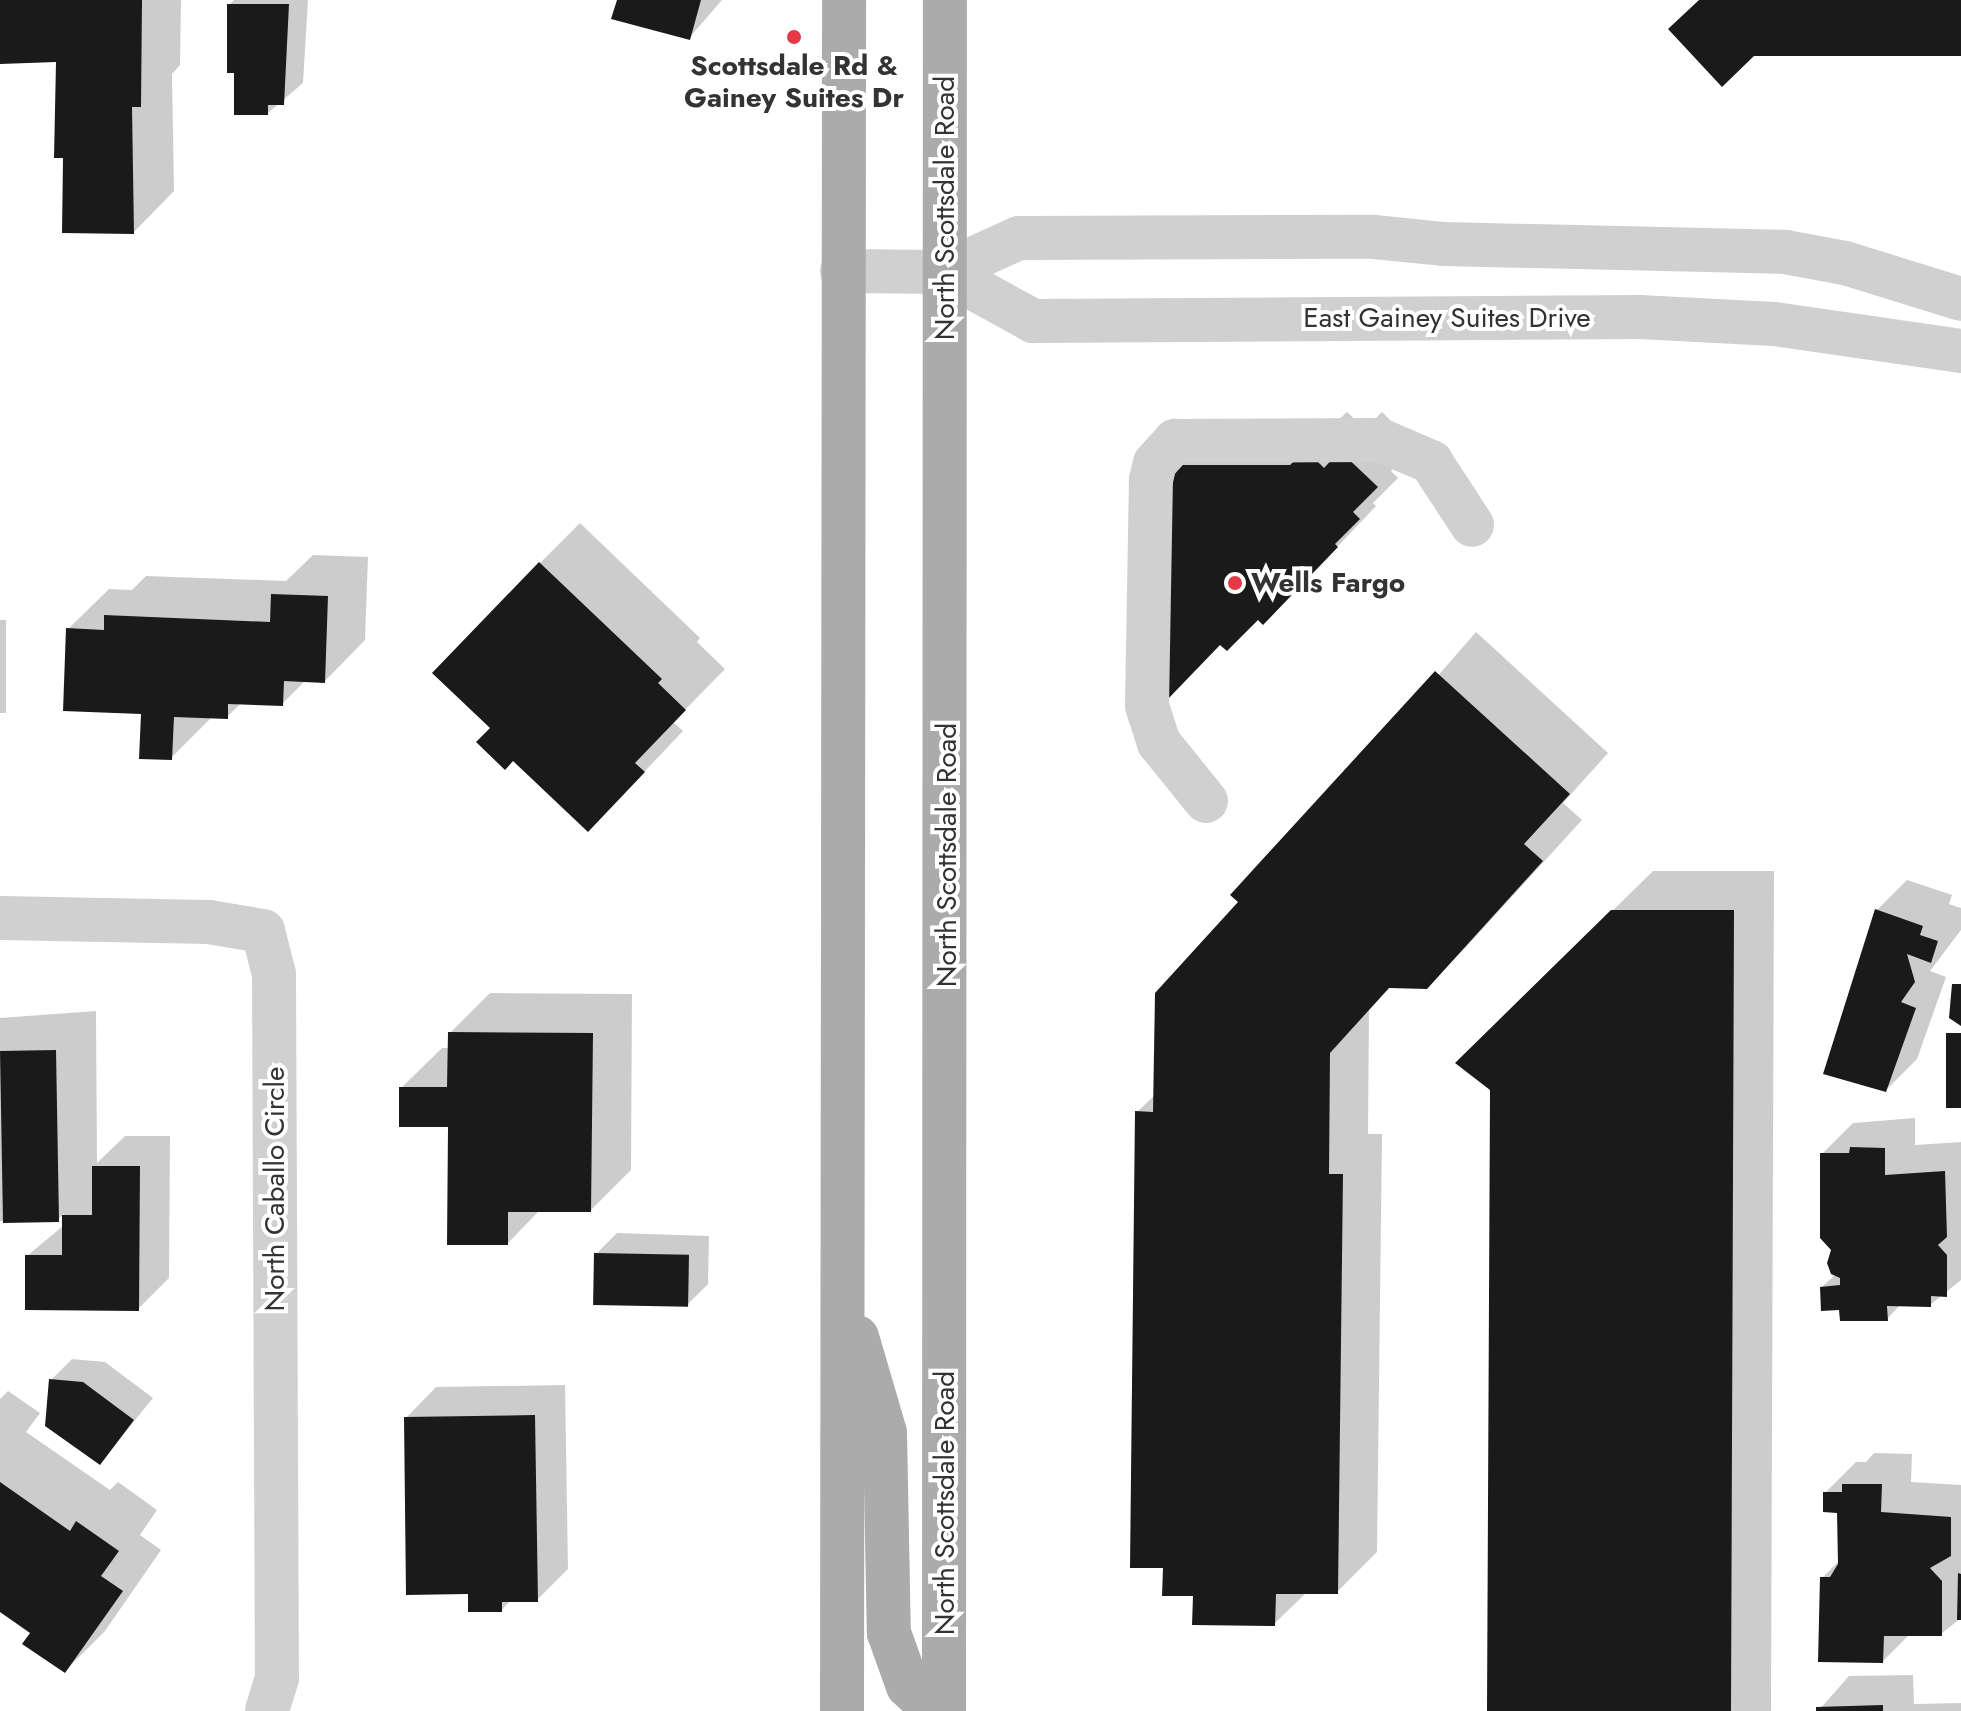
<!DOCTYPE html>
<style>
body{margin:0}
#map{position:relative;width:1961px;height:1711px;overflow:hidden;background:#fff;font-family:Jost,sans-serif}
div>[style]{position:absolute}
.shadow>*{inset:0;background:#0003;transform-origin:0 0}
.building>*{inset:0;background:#1a1a1a;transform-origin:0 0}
.minor>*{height:44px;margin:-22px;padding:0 22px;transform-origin:22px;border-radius:22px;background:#d0d0d0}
.major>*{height:44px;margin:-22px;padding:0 22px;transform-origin:22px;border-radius:22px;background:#ababab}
.dots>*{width:22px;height:22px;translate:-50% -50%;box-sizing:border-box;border:4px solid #fff;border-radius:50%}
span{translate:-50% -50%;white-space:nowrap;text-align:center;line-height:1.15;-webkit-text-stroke:8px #fff;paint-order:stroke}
.poi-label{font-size:28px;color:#333;font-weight:700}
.left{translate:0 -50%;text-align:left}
.street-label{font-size:28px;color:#333}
</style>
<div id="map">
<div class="shadow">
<div style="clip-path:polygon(0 0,181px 0,180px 65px,172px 74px,174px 191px,134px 232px,65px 156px,58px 60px,0 60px)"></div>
<div style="clip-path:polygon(234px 0,308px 0,303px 83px,268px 113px,236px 71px,229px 5px)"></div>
<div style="clip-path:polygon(619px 0,722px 0,690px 37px)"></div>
<div style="clip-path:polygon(1347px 412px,1365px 429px,1382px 412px,1416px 446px,1391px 471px,1398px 478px,1373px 503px,1376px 506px,1303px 583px,1168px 466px,1332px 426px)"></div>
<div style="clip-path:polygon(580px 523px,700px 638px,697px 642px,725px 669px,673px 722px,683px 731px,628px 789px,540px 563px)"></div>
<div style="clip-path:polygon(313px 555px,368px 557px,365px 640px,325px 681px,306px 680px,282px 704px,241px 703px,227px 717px,211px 718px,171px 758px,143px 712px,68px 629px,109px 589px,132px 590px,146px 576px,286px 581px)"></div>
<div style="left:0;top:620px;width:6px;height:93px"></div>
<div style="clip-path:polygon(1476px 632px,1608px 753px,1563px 803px,1582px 820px,1467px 946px,1426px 987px,1391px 986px,1369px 1010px,1368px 1134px,1382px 1134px,1377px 1552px,1337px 1592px,1307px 1592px,1274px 1624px,1195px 1594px,1165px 1566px,1137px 1112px,1156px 1094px,1241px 902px)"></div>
<div style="clip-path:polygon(1653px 871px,1774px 871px,1771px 1711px,1491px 1711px,1498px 1023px)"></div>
<div style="clip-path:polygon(1907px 880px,1952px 895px,1949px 904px,1961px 908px,1961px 930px,1930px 971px,1946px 977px,1917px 1059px,1886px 1090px,1877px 910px)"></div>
<div style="clip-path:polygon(490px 993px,632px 994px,631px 1170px,591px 1210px,540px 1210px,508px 1243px,450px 1125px,401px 1088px,442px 1048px,450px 1048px,450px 1033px)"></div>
<div style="clip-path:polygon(96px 1011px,97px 1163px,125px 1136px,170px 1136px,169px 1278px,138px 1309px,27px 1256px,64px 1225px,64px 1214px,57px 1220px,0 1221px,0 1018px)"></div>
<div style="clip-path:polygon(1915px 1118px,1915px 1145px,1961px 1142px,1961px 1280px,1930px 1305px,1901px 1304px,1887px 1319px,1841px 1308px,1822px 1287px,1836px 1274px,1822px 1154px,1853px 1123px)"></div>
<div style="clip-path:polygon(617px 1233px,709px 1236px,708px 1284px,687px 1305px,596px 1254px)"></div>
<div style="clip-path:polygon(72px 1359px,105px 1362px,153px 1398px,100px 1463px,51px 1380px)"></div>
<div style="clip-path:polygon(565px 1385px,568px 1569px,537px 1600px,511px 1600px,502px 1610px,470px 1592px,406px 1418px,436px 1387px)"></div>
<div style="clip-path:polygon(8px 1391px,40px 1413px,26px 1432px,110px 1490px,118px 1482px,157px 1510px,140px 1535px,161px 1550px,105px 1631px,65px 1671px,33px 1632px,0 1609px,0 1399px)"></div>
<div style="clip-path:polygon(1874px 1453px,1912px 1454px,1911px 1482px,1961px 1485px,1961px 1618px,1941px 1634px,1910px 1634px,1883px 1661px,1822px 1578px,1840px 1560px,1839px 1511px,1825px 1493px,1856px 1462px,1866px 1462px)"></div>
<div style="clip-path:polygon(1913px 1675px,1914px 1704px,1961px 1703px,1961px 1711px,1818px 1711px,1849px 1676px)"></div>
</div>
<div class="building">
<div style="clip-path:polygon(0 0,142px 0,141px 107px,132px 107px,134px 234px,62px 233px,63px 158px,54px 158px,56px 62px,0 64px)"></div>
<div style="clip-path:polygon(617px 0,701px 0,690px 40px,611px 19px)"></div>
<div style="clip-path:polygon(1699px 0,1961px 0,1961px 56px,1754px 56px,1722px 87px,1668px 29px)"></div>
<div style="clip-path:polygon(227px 4px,289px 4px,284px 105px,268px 105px,268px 115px,234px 115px,234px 73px,227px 73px)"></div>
<div style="clip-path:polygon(1306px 450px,1324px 468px,1340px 451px,1378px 487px,1353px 512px,1360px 519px,1335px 544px,1338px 547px,1263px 625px,1258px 620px,1227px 651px,1220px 645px,1166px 701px,1166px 465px,1290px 465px)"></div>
<div style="clip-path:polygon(539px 562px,662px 679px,658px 683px,686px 710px,635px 763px,645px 772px,588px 832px,513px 761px,505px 770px,476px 742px,490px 728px,432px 673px)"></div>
<div style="clip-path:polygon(271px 594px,328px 596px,325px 683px,284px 681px,283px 706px,228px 704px,228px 719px,174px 717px,172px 760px,139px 759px,141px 714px,63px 711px,66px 628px,104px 630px,104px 615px,270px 622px)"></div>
<div style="clip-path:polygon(1435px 671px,1570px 794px,1524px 844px,1543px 861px,1427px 989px,1389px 988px,1330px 1053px,1329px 1174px,1343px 1174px,1338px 1594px,1276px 1594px,1275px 1626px,1192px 1625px,1193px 1596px,1162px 1596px,1163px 1568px,1130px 1568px,1135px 1111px,1153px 1112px,1155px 993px,1238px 902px,1230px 895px)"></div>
<div style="clip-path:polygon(1875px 909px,1923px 926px,1920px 935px,1938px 941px,1931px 963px,1907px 954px,1915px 982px,1901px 1002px,1916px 1008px,1886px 1092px,1823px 1074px)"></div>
<div style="clip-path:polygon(1611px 910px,1734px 910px,1731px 1711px,1487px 1711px,1490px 1090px,1455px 1063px)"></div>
<div style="clip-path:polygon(1952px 984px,1961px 984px,1961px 1026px,1949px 1018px)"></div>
<div style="clip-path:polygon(448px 1032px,593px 1033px,591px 1212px,508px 1212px,508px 1245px,447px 1245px,448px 1127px,399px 1127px,399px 1087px,447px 1087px)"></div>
<div style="left:1961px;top:1033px;width:75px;height:15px;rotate:90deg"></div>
<div style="left:56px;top:1050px;width:172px;height:56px;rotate:89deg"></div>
<div style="clip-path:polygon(1850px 1147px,1885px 1148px,1885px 1175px,1945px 1171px,1947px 1237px,1938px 1245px,1947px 1255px,1947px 1297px,1931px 1296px,1931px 1307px,1887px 1306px,1888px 1321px,1840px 1321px,1839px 1310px,1821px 1311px,1820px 1287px,1840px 1285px,1840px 1278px,1831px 1274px,1827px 1263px,1831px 1250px,1820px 1238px,1820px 1153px,1849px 1153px)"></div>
<div style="clip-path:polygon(92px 1166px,140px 1166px,139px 1311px,25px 1310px,25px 1255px,62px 1255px,62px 1215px,92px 1215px)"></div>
<div style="left:594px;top:1253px;width:95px;height:52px;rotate:1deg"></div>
<div style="clip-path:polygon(49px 1379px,83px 1382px,134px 1420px,100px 1465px,45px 1426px)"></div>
<div style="clip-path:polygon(535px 1415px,538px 1602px,502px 1602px,502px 1612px,468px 1612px,468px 1594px,406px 1595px,404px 1417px)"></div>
<div style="clip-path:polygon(0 1482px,70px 1531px,76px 1521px,119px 1551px,101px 1576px,123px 1591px,65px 1673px,22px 1644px,30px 1633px,0 1612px)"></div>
<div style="clip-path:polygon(1842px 1484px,1882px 1484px,1881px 1512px,1951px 1517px,1951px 1556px,1930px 1568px,1942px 1581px,1942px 1636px,1884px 1636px,1883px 1663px,1818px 1662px,1820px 1577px,1830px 1577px,1838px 1564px,1837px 1513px,1823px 1512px,1823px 1492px,1842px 1492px)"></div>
<div style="clip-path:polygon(1958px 1573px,1961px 1574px,1961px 1620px,1957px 1620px)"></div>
<div style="clip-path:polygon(1883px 1705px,1883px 1711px,1816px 1711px,1816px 1707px)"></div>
</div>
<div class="minor">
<div style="left:842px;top:271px;width:102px;rotate:0.6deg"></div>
<div style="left:944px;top:272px;width:82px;rotate:-24.4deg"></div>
<div style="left:1019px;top:238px;width:355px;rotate:-0.2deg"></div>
<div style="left:1374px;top:237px;width:69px;rotate:5.8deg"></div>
<div style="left:1443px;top:244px;width:342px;rotate:1.3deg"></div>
<div style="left:1785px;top:252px;width:61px;rotate:10.4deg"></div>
<div style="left:1845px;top:263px;width:121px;rotate:17.2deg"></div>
<div style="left:944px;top:272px;width:102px;rotate:28.8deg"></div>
<div style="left:1033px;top:321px;width:606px;rotate:-0.38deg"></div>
<div style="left:1639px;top:317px;width:135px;rotate:3deg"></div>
<div style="left:1774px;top:324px;width:189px;rotate:8.2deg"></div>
<div style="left:1206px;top:801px;width:75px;rotate:-129deg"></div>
<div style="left:1159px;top:743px;width:39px;rotate:-108deg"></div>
<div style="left:1147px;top:706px;width:226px;rotate:-89deg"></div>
<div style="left:1151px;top:480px;width:17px;rotate:-77deg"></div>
<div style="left:1155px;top:463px;width:30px;rotate:-48deg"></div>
<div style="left:1175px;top:441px;width:205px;rotate:-0.3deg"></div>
<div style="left:1380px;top:440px;width:56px;rotate:23.3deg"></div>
<div style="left:1431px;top:462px;width:75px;rotate:56.9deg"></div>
<div style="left:0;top:918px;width:209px;rotate:1.1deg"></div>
<div style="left:209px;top:922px;width:55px;rotate:9.5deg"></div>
<div style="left:263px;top:931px;width:44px;rotate:75.7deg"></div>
<div style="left:274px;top:974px;width:704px;rotate:89.76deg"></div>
<div style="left:277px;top:1678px;width:34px;rotate:107deg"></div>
</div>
<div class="major">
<div style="left:857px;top:1337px;width:100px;rotate:73.7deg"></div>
<div style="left:885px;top:1433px;width:200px;rotate:88.9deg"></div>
<div style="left:889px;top:1633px;width:56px;rotate:70.3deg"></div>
<div style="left:908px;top:1686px;width:37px;rotate:43deg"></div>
<div style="left:842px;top:1711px;width:1711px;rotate:-89.93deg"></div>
<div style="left:944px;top:1711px;width:1711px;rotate:-89.97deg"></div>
</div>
<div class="dots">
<div style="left:794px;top:37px;background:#e63946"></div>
<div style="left:1235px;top:583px;background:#e63946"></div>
</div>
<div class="poi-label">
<span style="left:794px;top:82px">Scottsdale Rd &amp;<br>Gainey Suites Dr</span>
<span class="left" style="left:1251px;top:583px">Wells Fargo</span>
</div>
<div class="street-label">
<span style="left:945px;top:208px;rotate:-90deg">North Scottsdale Road</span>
<span style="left:1447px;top:318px">East Gainey Suites Drive</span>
<span style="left:947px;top:855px;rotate:-90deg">North Scottsdale Road</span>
<span style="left:275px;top:1189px;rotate:-90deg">North Caballo Circle</span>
<span style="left:945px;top:1503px;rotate:-90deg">North Scottsdale Road</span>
</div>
</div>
